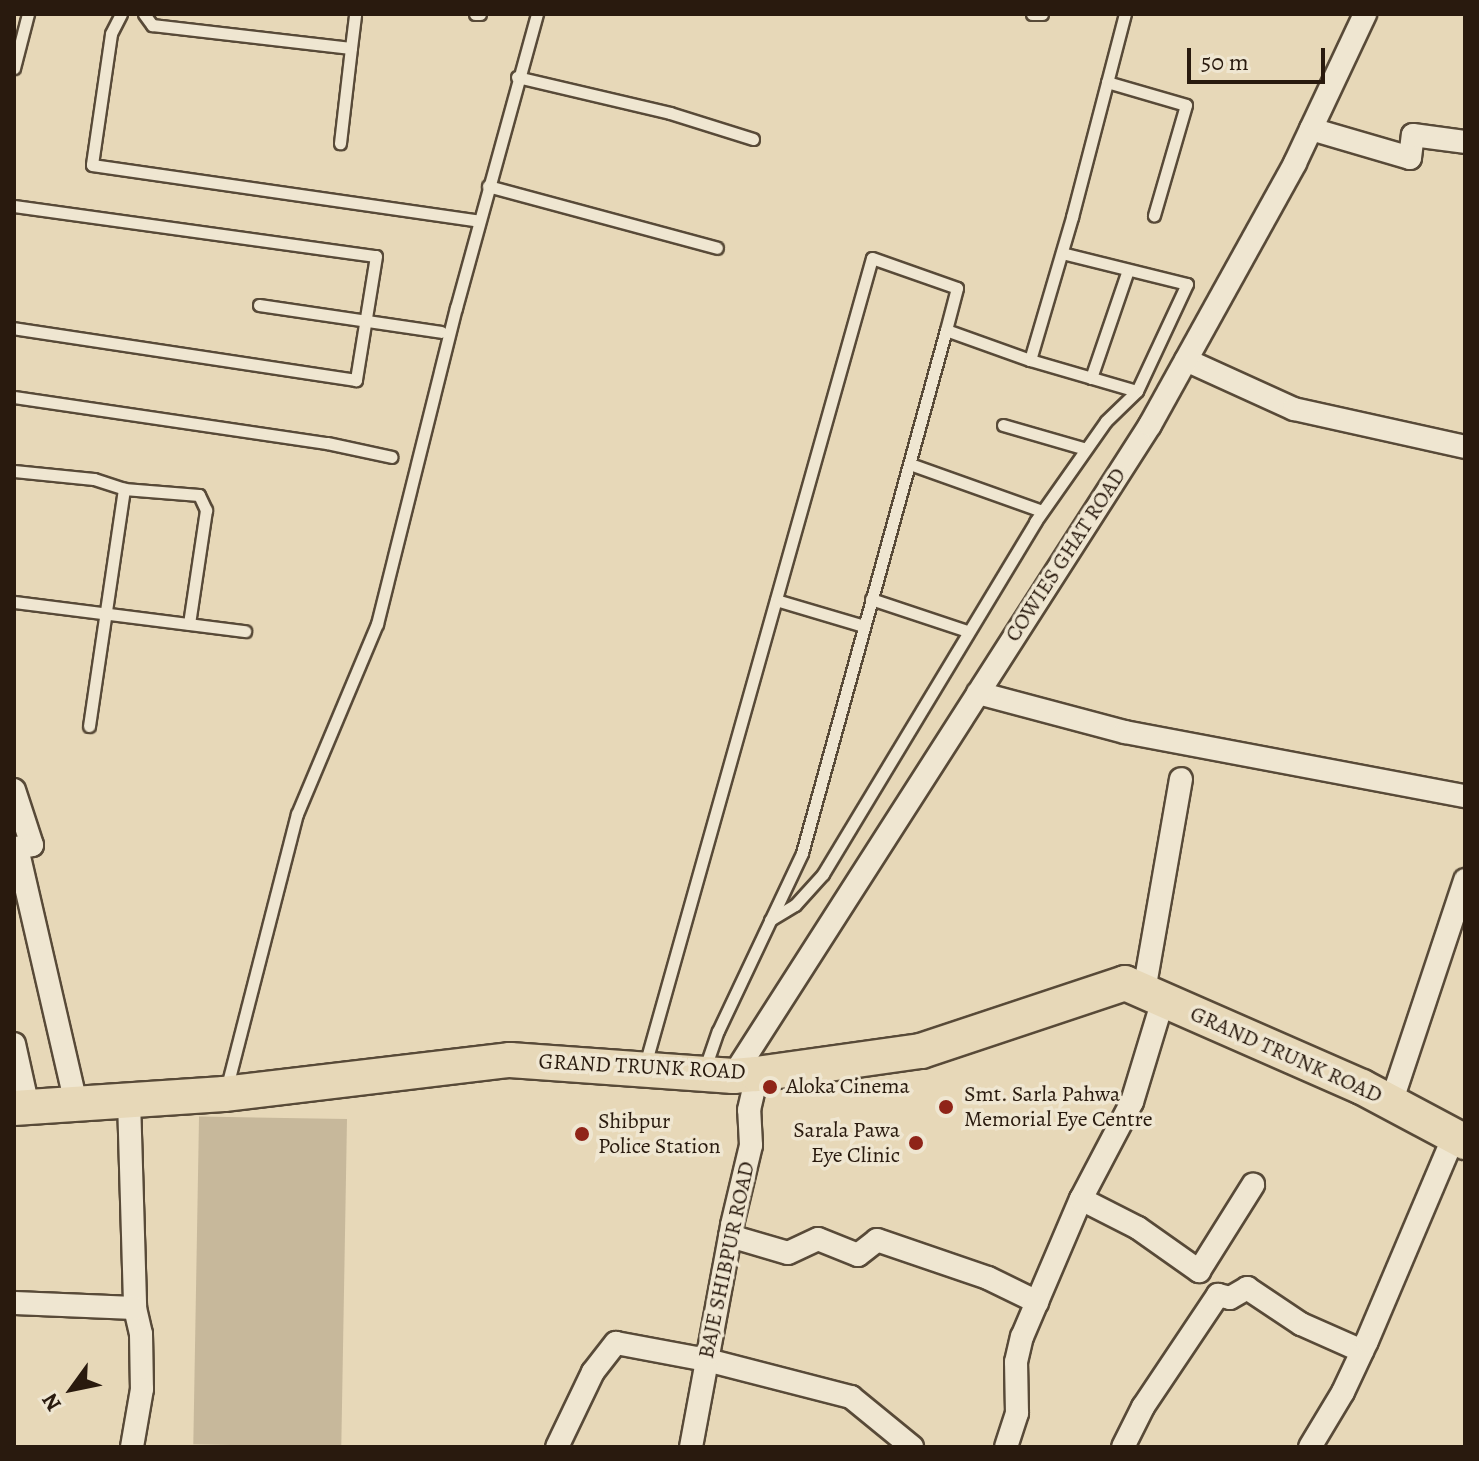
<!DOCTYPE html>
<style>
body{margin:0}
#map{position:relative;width:1479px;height:1461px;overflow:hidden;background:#e7d8b8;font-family:Alegreya,serif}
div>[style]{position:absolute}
.green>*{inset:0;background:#c7b89b;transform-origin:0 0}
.roads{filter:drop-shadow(2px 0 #584a38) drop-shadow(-2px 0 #584a38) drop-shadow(0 2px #584a38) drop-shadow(0 -2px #584a38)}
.lane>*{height:11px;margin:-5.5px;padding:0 5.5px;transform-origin:5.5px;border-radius:5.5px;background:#efe6d1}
.street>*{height:22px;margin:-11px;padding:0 11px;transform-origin:11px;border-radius:11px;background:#efe6d1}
.primary>*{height:34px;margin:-17px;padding:0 17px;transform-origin:17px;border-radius:17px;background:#e7d8b8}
.dots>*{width:22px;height:22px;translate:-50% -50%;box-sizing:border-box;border:4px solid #efe6d1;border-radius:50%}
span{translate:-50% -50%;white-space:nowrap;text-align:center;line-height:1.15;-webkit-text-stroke:7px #efe6d1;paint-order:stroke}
.street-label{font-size:22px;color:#291a0e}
.poi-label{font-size:22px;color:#291a0e}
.left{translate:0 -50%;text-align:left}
.right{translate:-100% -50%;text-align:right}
.frame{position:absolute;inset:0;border:16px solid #291a0e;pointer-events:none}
.north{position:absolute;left:32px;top:1349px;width:80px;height:80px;-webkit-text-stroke:6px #efe6d1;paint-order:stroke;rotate:237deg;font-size:22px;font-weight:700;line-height:32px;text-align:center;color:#291a0e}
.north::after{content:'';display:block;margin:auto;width:28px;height:36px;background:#291a0e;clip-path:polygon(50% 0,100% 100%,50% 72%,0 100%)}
.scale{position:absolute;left:1187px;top:48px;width:138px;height:36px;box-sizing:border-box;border:4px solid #291a0e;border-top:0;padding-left:10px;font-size:24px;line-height:28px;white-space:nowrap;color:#291a0e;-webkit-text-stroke:6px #efe6d1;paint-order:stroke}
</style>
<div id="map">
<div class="green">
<div style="left:347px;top:1119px;width:328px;height:148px;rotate:91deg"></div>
</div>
<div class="roads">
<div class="lane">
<div style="left:121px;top:14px;width:22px;rotate:117deg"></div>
<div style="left:111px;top:34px;width:132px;rotate:98.3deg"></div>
<div style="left:92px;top:165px;width:391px;rotate:8.2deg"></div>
<div style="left:144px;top:14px;width:14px;rotate:54deg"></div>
<div style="left:152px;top:25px;width:200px;rotate:6.6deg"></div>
<div style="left:351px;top:48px;width:96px;rotate:96.6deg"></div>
<div style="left:475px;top:14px;width:5px"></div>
<div style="left:1032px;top:14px;width:10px"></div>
<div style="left:351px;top:48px;width:34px;rotate:-83deg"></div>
<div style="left:14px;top:68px;width:56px;rotate:-75.5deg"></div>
<div style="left:517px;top:77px;width:157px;rotate:13.2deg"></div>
<div style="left:670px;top:113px;width:87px;rotate:17.4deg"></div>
<div style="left:1107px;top:82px;width:82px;rotate:16.2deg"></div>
<div style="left:1186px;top:105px;width:115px;rotate:106.2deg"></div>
<div style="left:488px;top:186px;width:237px;rotate:15.1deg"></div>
<div style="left:14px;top:206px;width:365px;rotate:7.9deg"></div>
<div style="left:376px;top:256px;width:126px;rotate:99.2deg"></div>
<div style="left:356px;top:380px;width:346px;rotate:-171.4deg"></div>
<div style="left:259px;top:305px;width:184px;rotate:8.4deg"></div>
<div style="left:1030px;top:360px;width:149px;rotate:-73.6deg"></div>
<div style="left:1072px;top:217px;width:210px;rotate:-75.4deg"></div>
<div style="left:1091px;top:378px;width:114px;rotate:-71.1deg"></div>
<div style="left:14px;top:397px;width:316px;rotate:8.4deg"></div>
<div style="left:327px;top:443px;width:66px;rotate:12.2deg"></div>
<div style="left:1003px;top:425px;width:86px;rotate:16.1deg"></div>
<div style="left:910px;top:464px;width:140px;rotate:19.6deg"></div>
<div style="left:14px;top:471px;width:80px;rotate:5.7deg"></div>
<div style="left:94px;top:479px;width:32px;rotate:18deg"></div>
<div style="left:124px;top:489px;width:75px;rotate:4.6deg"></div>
<div style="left:199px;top:495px;width:17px;rotate:65deg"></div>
<div style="left:206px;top:510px;width:115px;rotate:98.5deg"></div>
<div style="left:871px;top:599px;width:101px;rotate:18.4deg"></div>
<div style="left:776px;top:600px;width:92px;rotate:16.5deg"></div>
<div style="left:14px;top:602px;width:233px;rotate:7.2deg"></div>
<div style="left:89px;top:726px;width:240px;rotate:-81.6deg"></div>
<div style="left:770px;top:920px;width:29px;rotate:-31deg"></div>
<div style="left:795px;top:905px;width:42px;rotate:-47.9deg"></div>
<div style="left:823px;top:874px;width:411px;rotate:-58.9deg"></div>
<div style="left:1035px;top:522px;width:123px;rotate:-54.9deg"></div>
<div style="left:1106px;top:421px;width:43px;rotate:-44.1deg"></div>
<div style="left:1137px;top:391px;width:118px;rotate:-65deg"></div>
<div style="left:1187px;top:284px;width:129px;rotate:-166.1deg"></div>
<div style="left:645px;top:1065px;width:838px;rotate:-74.29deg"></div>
<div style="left:872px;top:258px;width:90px;rotate:19.4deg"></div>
<div style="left:957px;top:288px;width:43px;rotate:104.7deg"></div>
<div style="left:946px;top:330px;width:89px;rotate:19.7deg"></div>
<div style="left:1030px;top:360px;width:111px;rotate:16.2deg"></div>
<div style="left:705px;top:1068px;width:39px;rotate:-71deg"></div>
<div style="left:718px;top:1031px;width:197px;rotate:-64.7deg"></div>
<div style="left:802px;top:853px;width:542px;rotate:-74.61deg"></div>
<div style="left:226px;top:1090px;width:285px;rotate:-75.6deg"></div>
<div style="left:297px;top:814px;width:206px;rotate:-67.2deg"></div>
<div style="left:377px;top:624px;width:326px;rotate:-76deg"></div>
<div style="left:456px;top:308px;width:305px;rotate:-74.6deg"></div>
</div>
<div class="street">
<div style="left:1311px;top:129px;width:103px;rotate:16.3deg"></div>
<div style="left:1410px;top:158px;width:23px;rotate:-83deg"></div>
<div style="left:1413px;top:135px;width:52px;rotate:7.7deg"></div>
<div style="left:1186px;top:360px;width:119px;rotate:24.4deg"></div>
<div style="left:1294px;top:409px;width:175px;rotate:12.5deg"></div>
<div style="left:978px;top:693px;width:152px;rotate:14.9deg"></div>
<div style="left:1125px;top:732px;width:346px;rotate:10.7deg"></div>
<div style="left:14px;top:790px;width:58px;rotate:71.9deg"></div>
<div style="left:32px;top:845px;width:15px;rotate:169deg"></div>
<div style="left:17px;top:848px;width:263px;rotate:77deg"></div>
<div style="left:1144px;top:991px;width:215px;rotate:-80.1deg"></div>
<div style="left:14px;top:1044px;width:65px;rotate:77.5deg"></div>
<div style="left:733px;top:1076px;width:773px;rotate:-57.36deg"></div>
<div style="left:1150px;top:425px;width:299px;rotate:-61deg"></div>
<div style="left:1295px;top:163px;width:165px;rotate:-64.8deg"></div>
<div style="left:129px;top:1100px;width:208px;rotate:88.3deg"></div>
<div style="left:135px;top:1308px;width:27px;rotate:77deg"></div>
<div style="left:141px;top:1334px;width:55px;rotate:89deg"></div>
<div style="left:142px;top:1389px;width:59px;rotate:99.8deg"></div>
<div style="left:1391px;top:1103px;width:235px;rotate:-71.6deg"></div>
<div style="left:1081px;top:1199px;width:110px;rotate:-62.3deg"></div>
<div style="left:1132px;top:1102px;width:107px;rotate:-73.1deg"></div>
<div style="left:730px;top:1236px;width:60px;rotate:16.3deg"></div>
<div style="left:788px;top:1253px;width:33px;rotate:-25deg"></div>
<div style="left:818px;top:1239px;width:43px;rotate:21.8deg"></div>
<div style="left:858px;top:1255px;width:24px;rotate:-38deg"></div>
<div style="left:877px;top:1240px;width:117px;rotate:18.9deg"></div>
<div style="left:988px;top:1278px;width:55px;rotate:26.1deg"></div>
<div style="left:14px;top:1303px;width:121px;rotate:2.4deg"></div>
<div style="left:557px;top:1447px;width:83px;rotate:-64.4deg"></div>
<div style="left:593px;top:1372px;width:37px;rotate:-52deg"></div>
<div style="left:616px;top:1343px;width:93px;rotate:10.6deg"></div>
<div style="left:707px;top:1360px;width:149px;rotate:14.4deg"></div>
<div style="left:851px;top:1397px;width:79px;rotate:39.3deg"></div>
<div style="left:691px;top:1447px;width:226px;rotate:-79.5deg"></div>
<div style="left:732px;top:1225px;width:82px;rotate:-76.6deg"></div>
<div style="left:751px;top:1145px;width:35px;rotate:-93deg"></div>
<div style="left:749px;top:1110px;width:37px;rotate:-77deg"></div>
<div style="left:1006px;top:1447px;width:36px;rotate:-72deg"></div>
<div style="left:1017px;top:1413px;width:51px;rotate:-91.1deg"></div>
<div style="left:1016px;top:1362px;width:26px;rotate:-77deg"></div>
<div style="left:1022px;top:1337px;width:150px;rotate:-66.9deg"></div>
<div style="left:1081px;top:1199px;width:64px;rotate:27deg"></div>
<div style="left:1138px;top:1228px;width:75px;rotate:35.2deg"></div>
<div style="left:1199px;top:1271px;width:102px;rotate:-57.9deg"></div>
<div style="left:1123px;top:1447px;width:45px;rotate:-63.4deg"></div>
<div style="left:1143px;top:1407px;width:135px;rotate:-56.2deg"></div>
<div style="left:1218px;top:1295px;width:12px;rotate:14deg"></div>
<div style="left:1230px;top:1298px;width:20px;rotate:-30deg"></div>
<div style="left:1247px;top:1288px;width:65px;rotate:33.7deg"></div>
<div style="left:1301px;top:1324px;width:67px;rotate:23.9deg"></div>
<div style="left:1310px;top:1447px;width:64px;rotate:-59deg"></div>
<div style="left:1343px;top:1392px;width:56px;rotate:-64.8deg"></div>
<div style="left:1367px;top:1341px;width:223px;rotate:-67deg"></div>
</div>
<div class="primary">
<div style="left:14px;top:1108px;width:210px;rotate:-3.8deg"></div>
<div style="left:224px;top:1094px;width:288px;rotate:-6.8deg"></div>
<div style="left:510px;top:1060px;width:224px;rotate:4.1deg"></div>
<div style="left:733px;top:1076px;width:24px;rotate:-5deg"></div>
<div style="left:757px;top:1074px;width:166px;rotate:-8deg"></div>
<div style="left:921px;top:1051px;width:215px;rotate:-18.4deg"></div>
<div style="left:1125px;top:983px;width:259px;rotate:23.7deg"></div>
<div style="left:1362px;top:1087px;width:117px;rotate:28.1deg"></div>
</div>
</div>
<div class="dots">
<div style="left:770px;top:1087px;background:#8f2418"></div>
<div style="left:946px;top:1107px;background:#8f2418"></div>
<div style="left:582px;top:1134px;background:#8f2418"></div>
<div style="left:916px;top:1143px;background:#8f2418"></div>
</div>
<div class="street-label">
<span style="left:1066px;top:555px;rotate:-57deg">COWIES GHAT ROAD</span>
<span style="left:1286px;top:1055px;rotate:24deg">GRAND TRUNK ROAD</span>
<span style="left:642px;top:1067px;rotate:3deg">GRAND TRUNK ROAD</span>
<span style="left:727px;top:1260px;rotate:-78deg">BAJE SHIBPUR ROAD</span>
</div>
<div class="poi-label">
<span class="left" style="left:786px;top:1087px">Aloka Cinema</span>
<span class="left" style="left:964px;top:1107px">Smt. Sarla Pahwa<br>Memorial Eye Centre</span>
<span class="left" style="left:598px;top:1134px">Shibpur<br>Police Station</span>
<span class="right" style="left:900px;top:1143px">Sarala Pawa<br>Eye Clinic</span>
</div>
<div class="frame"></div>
<div class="north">N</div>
<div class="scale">50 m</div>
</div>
